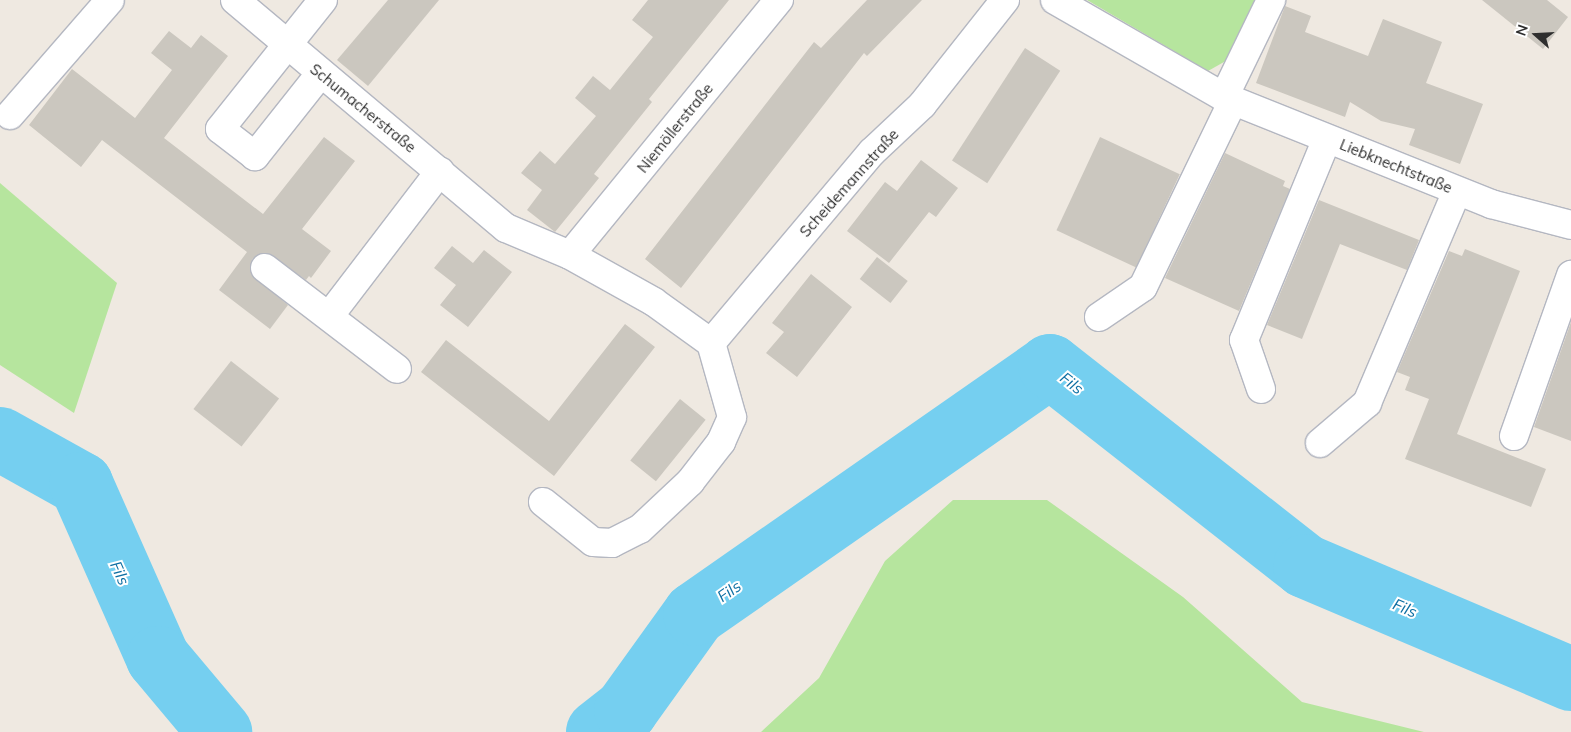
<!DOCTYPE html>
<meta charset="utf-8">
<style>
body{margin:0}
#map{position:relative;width:1571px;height:732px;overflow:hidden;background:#efe9e1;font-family:Mulish,sans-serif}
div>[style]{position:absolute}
.green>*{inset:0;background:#b6e59e}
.river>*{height:64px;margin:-32px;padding:0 32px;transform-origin:32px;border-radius:32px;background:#75cff0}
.building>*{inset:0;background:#cbc7bf;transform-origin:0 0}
.roads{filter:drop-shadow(1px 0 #b4b7c1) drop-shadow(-1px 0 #b4b7c1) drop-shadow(0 1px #b4b7c1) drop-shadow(0 -1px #b4b7c1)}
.minor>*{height:28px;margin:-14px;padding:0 14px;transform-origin:14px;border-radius:14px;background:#fff}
span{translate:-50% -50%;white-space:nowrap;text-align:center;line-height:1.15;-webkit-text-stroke:4px #fff;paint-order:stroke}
.street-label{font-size:15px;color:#2e2e2e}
.water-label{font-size:16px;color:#0d6fa3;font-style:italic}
.north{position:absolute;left:1511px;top:10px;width:50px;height:50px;-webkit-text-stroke:4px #fff;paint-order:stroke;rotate:289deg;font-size:14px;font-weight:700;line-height:20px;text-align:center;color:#2e2e2e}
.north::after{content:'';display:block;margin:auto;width:18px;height:22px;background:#2e2e2e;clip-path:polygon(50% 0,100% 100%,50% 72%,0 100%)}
</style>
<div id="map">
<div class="green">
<div style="clip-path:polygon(1087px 0,1259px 0,1231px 58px,1208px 71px)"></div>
<div style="clip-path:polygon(0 183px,117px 283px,74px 413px,0 365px)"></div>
<div style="clip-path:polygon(953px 500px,1047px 500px,1183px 597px,1302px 702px,1424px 732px,761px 732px,819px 678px,885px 561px)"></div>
</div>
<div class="river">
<div style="left:0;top:439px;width:93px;rotate:29.1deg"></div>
<div style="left:81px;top:484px;width:190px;rotate:66.1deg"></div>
<div style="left:158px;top:658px;width:97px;rotate:50deg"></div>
<div style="left:598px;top:732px;width:36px;rotate:-38deg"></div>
<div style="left:626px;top:710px;width:118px;rotate:-54.3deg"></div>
<div style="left:695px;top:614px;width:433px;rotate:-34.9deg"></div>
<div style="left:1050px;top:366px;width:324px;rotate:38.1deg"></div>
<div style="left:1305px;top:566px;width:289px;rotate:23deg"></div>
</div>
<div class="building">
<div style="clip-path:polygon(388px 0,439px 0,368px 86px,337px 60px)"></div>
<div style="clip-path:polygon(648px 0,729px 0,649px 99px,652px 102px,594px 174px,599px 178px,555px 232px,527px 210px,542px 190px,521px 173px,540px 151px,555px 164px,596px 116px,575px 98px,593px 76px,610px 90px,653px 37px,632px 20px)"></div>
<div style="clip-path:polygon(867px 0,922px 0,867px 56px,864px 53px,681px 288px,645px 259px,814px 42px,821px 48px)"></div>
<div style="clip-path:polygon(1482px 0,1547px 0,1568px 17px,1543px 49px)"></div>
<div style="clip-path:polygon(1285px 6px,1311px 16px,1305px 32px,1368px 56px,1383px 19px,1442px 42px,1426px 83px,1483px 104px,1460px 164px,1409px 145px,1415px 129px,1381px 121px,1350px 102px,1345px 117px,1256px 83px)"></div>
<div style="clip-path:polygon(169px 31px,191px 48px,201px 35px,228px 56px,164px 138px,263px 214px,324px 137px,355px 161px,302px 229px,331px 251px,311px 278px,309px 276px,306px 280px,267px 253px,252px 259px,251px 274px,288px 305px,270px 329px,219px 290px,247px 252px,102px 140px,81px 167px,29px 125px,72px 69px,135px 118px,172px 70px,151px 53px)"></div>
<div style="left:1025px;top:48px;width:42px;height:134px;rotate:33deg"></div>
<div style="left:1100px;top:137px;width:88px;height:103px;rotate:25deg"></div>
<div style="clip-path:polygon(1225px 153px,1285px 181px,1283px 186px,1290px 189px,1239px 311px,1165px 278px)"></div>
<div style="clip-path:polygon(921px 160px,958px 188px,936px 217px,929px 212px,889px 263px,847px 231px,885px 182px,897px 191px)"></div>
<div style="clip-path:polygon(1319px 200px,1419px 240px,1407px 270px,1340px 244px,1302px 339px,1267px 325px)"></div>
<div style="clip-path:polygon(452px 246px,473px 263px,484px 250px,512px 272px,468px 327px,440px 305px,456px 285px,434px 268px)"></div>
<div style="clip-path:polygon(1465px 249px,1520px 271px,1457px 434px,1546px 469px,1531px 507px,1405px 459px,1429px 399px,1405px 390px,1410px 377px,1397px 372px,1449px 251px,1462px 256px)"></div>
<div style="left:877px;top:257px;width:39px;height:28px;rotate:38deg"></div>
<div style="clip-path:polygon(811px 274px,852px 307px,797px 377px,766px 353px,784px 332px,772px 323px)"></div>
<div style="clip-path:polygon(1571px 322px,1571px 441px,1534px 427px)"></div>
<div style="clip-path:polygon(625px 324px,655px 347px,554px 476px,421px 372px,446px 340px,549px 421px)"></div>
<div style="left:231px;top:361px;width:61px;height:61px;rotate:38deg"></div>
<div style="left:680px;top:399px;width:33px;height:79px;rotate:39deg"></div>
</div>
<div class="roads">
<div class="minor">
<div style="left:235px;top:0;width:354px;rotate:40.1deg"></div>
<div style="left:506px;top:228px;width:69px;rotate:22.9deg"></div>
<div style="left:570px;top:255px;width:96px;rotate:29.2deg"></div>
<div style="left:654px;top:302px;width:70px;rotate:35.7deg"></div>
<div style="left:1055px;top:0;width:195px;rotate:29.9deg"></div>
<div style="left:1224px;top:97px;width:288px;rotate:21.8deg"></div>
<div style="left:1491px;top:204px;width:83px;rotate:14.7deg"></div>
<div style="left:320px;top:74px;width:105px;rotate:128.4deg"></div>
<div style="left:255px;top:156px;width:44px;rotate:-142.4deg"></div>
<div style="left:220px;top:129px;width:165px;rotate:-51.4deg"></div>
<div style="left:1224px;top:97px;width:108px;rotate:-64.1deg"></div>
<div style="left:10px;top:115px;width:152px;rotate:-49deg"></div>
<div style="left:570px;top:255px;width:330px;rotate:-50.7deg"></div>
<div style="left:265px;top:268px;width:166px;rotate:37.4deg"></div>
<div style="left:330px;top:315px;width:181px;rotate:-52.6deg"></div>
<div style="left:1099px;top:317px;width:53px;rotate:-34.3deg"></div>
<div style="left:1143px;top:287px;width:207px;rotate:-64.2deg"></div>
<div style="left:711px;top:343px;width:250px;rotate:-49.9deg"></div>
<div style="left:872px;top:152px;width:69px;rotate:-43.2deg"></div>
<div style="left:922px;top:105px;width:134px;rotate:-51.7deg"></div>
<div style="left:1261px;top:389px;width:52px;rotate:-109.1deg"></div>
<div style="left:1244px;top:340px;width:217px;rotate:-67.6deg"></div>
<div style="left:1514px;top:436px;width:171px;rotate:-70.5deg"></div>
<div style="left:1320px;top:443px;width:62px;rotate:-40.4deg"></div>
<div style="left:1367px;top:403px;width:230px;rotate:-67deg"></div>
<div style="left:543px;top:502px;width:64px;rotate:38.7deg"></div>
<div style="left:593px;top:542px;width:19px;rotate:3deg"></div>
<div style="left:612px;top:543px;width:31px;rotate:-27deg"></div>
<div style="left:640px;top:529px;width:69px;rotate:-43.2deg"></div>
<div style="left:690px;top:482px;width:51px;rotate:-52.2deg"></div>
<div style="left:721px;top:442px;width:27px;rotate:-66deg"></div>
<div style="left:732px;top:417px;width:77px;rotate:-105.8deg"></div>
</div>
</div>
<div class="street-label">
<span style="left:363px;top:108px;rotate:39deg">Schumacherstraße</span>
<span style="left:675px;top:128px;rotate:-51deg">Niemöllerstraße</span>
<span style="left:1396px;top:166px;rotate:22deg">Liebknechtstraße</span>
<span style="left:849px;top:183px;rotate:-48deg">Scheidemannstraße</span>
</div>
<div class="water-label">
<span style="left:1072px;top:383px;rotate:38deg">Fils</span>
<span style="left:120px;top:573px;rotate:66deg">Fils</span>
<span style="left:729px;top:591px;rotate:-35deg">Fils</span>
<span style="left:1405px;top:608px;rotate:23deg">Fils</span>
</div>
<div class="north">N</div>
</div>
